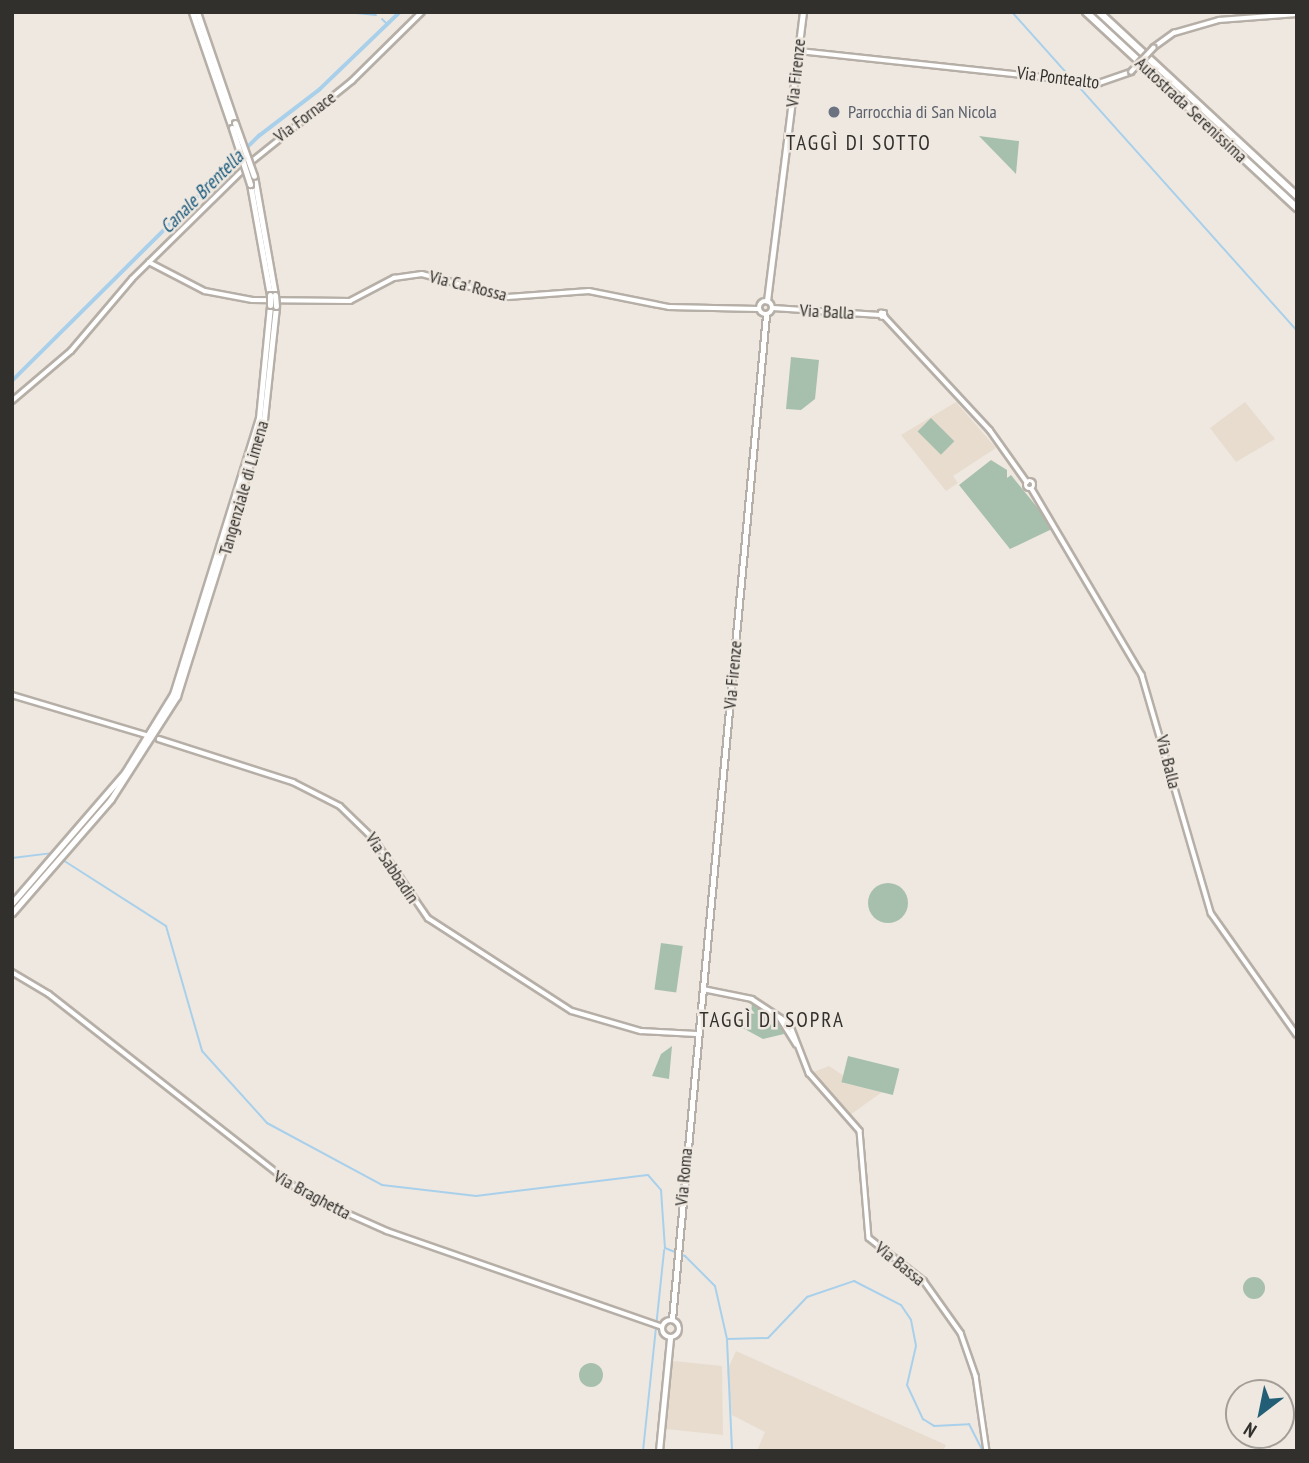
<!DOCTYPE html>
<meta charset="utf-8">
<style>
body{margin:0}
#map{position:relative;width:1309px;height:1463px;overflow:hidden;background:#efe8e0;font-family:"PT Sans Narrow",sans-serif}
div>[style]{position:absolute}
.built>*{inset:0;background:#e8dcce}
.green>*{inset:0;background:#a7c0ae;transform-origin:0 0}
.round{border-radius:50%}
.stream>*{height:2px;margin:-1px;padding:0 1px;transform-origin:1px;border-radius:1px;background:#a9d0eb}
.canal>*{height:3.5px;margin:-1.75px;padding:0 1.75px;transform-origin:1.75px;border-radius:1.75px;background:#a9d0eb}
.roads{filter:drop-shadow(2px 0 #b6afa7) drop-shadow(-2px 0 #b6afa7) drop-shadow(0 2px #b6afa7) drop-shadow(0 -2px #b6afa7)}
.tertiary>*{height:3.5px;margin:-1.75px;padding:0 1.75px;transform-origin:1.75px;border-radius:1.75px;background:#fff}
.tertiary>.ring{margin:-1.75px;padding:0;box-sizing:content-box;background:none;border:3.5px solid #fff;border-radius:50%}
.secondary>*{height:4.5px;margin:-2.25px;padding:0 2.25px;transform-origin:2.25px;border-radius:2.25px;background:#fff}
.secondary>.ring{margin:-2.25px;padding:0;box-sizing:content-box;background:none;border:4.5px solid #fff;border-radius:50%}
.trunk>*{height:5px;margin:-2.5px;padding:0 2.5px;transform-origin:2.5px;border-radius:2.5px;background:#fff}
.motorway>*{height:6px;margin:-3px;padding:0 3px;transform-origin:3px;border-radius:3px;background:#fff}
.bridges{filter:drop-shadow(2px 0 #b6afa7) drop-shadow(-2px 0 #b6afa7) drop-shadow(0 2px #b6afa7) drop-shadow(0 -2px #b6afa7)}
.tertiary-bridge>*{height:3.5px;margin:-1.75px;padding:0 1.75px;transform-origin:1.75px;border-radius:1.75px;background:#fff}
.trunk-bridge>*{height:5px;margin:-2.5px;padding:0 2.5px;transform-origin:2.5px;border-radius:2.5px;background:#fff}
.dots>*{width:19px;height:19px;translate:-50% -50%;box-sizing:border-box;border:4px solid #efe8e0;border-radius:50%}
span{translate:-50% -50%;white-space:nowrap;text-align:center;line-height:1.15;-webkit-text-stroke:5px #efe8e0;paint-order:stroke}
.street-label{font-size:18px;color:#32302c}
.worship-label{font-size:18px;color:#5b616d}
.left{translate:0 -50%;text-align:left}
.water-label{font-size:19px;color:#17597d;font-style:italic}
.quarter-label{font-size:21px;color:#32302c;letter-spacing:2px}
.frame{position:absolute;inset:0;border:14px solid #32302c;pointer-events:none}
.north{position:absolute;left:1225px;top:1379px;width:70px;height:70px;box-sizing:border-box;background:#efe8e0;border:2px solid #a39e98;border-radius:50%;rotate:212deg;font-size:19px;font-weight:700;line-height:28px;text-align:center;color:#32302c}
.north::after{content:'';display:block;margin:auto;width:24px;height:32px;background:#225f76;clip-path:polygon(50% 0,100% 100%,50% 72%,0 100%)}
</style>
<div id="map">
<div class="built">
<div style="clip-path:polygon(956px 402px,996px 448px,953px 476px,958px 483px,946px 491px,901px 435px)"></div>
<div style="clip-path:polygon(1245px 402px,1275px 439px,1236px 462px,1210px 428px)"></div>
<div style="clip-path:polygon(829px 1066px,844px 1076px,843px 1083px,882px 1092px,850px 1115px,811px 1073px)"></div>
<div style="clip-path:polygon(736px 1351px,946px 1445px,943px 1451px,757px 1451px,765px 1432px,732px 1415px,727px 1371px)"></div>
<div style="clip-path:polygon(673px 1361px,722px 1366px,723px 1435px,666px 1429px)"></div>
</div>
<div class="green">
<div style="clip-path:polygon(979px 136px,1019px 141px,1016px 174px)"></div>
<div style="clip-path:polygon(791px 357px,819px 360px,815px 399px,801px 410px,786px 409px)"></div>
<div style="left:931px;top:418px;width:33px;height:19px;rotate:45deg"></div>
<div style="clip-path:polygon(991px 460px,1007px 470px,1007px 478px,1011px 475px,1054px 528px,1010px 549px,959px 485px)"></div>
<div class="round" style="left:868px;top:883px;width:40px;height:40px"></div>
<div style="left:661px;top:943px;width:22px;height:47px;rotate:8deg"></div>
<div style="clip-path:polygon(752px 1003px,779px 1021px,784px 1034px,763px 1039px,739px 1026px,750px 1025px)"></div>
<div style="clip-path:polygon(672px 1046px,669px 1079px,652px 1076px,661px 1054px)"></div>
<div style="left:848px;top:1056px;width:53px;height:27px;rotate:14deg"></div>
<div class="round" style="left:1243px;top:1277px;width:22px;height:22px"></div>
<div class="round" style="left:579px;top:1363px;width:24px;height:24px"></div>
</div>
<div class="stream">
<div style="left:347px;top:12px;width:29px;rotate:6deg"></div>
<div style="left:1012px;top:12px;width:428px;rotate:48.2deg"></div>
<div style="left:382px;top:19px;width:7px;rotate:45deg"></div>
<div style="left:55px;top:855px;width:132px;rotate:32.6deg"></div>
<div style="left:166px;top:926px;width:130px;rotate:73.9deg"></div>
<div style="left:202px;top:1051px;width:97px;rotate:47.9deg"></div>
<div style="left:267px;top:1123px;width:131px;rotate:28.3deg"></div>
<div style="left:382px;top:1185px;width:95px;rotate:6.7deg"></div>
<div style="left:476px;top:1196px;width:173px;rotate:-7deg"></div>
<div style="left:648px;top:1175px;width:20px;rotate:49deg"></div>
<div style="left:661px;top:1190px;width:58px;rotate:86.1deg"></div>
<div style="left:665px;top:1248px;width:22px;rotate:22deg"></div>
<div style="left:685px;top:1256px;width:42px;rotate:45deg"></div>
<div style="left:715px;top:1286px;width:54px;rotate:77.2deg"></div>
<div style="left:727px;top:1339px;width:41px;rotate:-1.4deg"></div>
<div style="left:768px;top:1338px;width:57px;rotate:-46.4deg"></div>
<div style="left:807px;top:1297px;width:50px;rotate:-18.8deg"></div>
<div style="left:854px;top:1281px;width:53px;rotate:27.1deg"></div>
<div style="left:901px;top:1305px;width:18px;rotate:56deg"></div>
<div style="left:911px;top:1320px;width:26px;rotate:79deg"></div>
<div style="left:916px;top:1346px;width:40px;rotate:103deg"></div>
<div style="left:907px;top:1385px;width:38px;rotate:65deg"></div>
<div style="left:923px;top:1419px;width:13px;rotate:32deg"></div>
<div style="left:934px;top:1426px;width:35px;rotate:-3deg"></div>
<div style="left:969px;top:1424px;width:30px;rotate:63deg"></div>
<div style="left:12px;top:858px;width:38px;rotate:-7deg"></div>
<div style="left:727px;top:1340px;width:111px;rotate:87.4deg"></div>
<div style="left:643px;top:1451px;width:202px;rotate:-84deg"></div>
</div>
<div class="canal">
<div style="left:12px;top:381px;width:348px;rotate:-44.8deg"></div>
<div style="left:259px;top:136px;width:76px;rotate:-37.5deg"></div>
<div style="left:319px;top:90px;width:112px;rotate:-43.9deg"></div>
</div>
<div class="roads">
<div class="tertiary">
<div style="left:1153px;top:48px;width:26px;rotate:-36deg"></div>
<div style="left:1174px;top:33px;width:47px;rotate:-16.1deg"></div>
<div style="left:1219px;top:20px;width:78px;rotate:-4.4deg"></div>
<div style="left:799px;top:51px;width:302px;rotate:6.1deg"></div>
<div style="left:1099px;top:83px;width:34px;rotate:-19deg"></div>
<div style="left:250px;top:163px;width:131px;rotate:-38.8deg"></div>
<div style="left:352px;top:81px;width:98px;rotate:-44.6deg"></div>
<div style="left:149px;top:262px;width:63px;rotate:27.4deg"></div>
<div style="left:205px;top:291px;width:48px;rotate:10.8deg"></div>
<div style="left:252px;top:300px;width:98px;rotate:0.6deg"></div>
<div style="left:350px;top:301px;width:50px;rotate:-27.6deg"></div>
<div style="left:394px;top:278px;width:28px;rotate:-8deg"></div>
<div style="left:422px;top:274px;width:89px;rotate:15deg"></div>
<div style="left:508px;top:297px;width:81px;rotate:-4.2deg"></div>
<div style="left:589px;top:291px;width:82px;rotate:11.3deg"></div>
<div style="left:669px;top:307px;width:89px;rotate:1.3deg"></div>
<div style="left:773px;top:308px;width:107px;rotate:3.7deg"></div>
<div style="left:881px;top:313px;width:3px"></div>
<div style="left:884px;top:313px;width:4px;rotate:76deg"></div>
<div style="left:885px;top:317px;width:3px;rotate:180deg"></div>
<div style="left:882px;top:317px;width:4px;rotate:-104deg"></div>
<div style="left:885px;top:317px;width:154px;rotate:47.1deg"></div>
<div style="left:990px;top:430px;width:64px;rotate:54.6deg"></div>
<div style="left:12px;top:401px;width:77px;rotate:-40.3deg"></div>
<div style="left:71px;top:351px;width:94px;rotate:-49.7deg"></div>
<div style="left:132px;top:279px;width:158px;rotate:-44.5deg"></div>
<div class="ring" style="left:1025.5px;top:480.5px;width:5.5px;height:5.5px"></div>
<div style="left:1032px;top:489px;width:216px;rotate:59.4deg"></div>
<div style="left:1142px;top:675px;width:248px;rotate:73.8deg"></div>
<div style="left:1211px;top:913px;width:149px;rotate:54.8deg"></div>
<div style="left:12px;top:695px;width:140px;rotate:16.6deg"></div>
<div style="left:159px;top:739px;width:141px;rotate:17.8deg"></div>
<div style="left:293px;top:782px;width:53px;rotate:27.1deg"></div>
<div style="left:340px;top:806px;width:47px;rotate:44.1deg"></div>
<div style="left:374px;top:839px;width:96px;rotate:55.6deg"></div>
<div style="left:428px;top:918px;width:171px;rotate:32.9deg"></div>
<div style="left:572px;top:1011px;width:72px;rotate:16.2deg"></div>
<div style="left:641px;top:1031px;width:55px;rotate:3.1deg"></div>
<div style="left:12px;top:972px;width:43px;rotate:30.7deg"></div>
<div style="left:49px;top:994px;width:324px;rotate:38.1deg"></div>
<div style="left:304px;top:1194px;width:91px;rotate:24deg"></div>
<div style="left:387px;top:1231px;width:291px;rotate:19.2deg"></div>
<div style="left:703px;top:989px;width:50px;rotate:11.5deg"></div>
<div style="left:752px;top:999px;width:45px;rotate:33.3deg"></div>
<div style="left:790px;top:1024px;width:53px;rotate:68.8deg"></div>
<div style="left:809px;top:1073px;width:77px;rotate:48.7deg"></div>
<div style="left:860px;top:1131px;width:107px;rotate:85.2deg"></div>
<div style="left:869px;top:1238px;width:70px;rotate:38deg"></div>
<div style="left:924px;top:1281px;width:64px;rotate:54.6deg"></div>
<div style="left:961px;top:1333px;width:46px;rotate:70.8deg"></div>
<div style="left:976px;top:1376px;width:76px;rotate:81.7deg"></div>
<div style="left:780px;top:1018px;width:31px;rotate:58deg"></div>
</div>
<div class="secondary">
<div class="ring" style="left:759px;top:301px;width:9.5px;height:9.5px"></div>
<div style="left:767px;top:301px;width:291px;rotate:-82.9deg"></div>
<div style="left:672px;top:1319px;width:1008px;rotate:-84.65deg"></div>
<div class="ring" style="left:662px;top:1320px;width:13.5px;height:13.5px"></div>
<div style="left:659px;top:1451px;width:114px;rotate:-84.4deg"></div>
</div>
<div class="trunk">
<div style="left:192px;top:12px;width:123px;rotate:71deg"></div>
<div style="left:197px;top:12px;width:117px;rotate:71.1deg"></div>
<div style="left:254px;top:176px;width:121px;rotate:80deg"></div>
<div style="left:250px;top:184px;width:113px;rotate:79.8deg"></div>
<div style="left:12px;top:903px;width:173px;rotate:-49.2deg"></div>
<div style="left:125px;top:772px;width:92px;rotate:-58.4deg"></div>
<div style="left:173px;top:694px;width:289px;rotate:-72.7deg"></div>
<div style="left:259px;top:418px;width:114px;rotate:-84.4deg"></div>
<div style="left:12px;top:913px;width:151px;rotate:-49deg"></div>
<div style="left:111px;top:799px;width:122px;rotate:-57.3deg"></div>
<div style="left:177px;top:696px;width:290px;rotate:-72.6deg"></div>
<div style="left:264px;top:419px;width:114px;rotate:-83.9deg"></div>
</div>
<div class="motorway">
<div style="left:1086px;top:12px;width:288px;rotate:42.9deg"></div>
<div style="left:1099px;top:12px;width:270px;rotate:42.9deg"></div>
</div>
</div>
<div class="bridges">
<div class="tertiary-bridge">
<div style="left:1131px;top:72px;width:33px;rotate:-47deg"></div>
</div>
<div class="trunk-bridge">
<div style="left:235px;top:123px;width:56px;rotate:70.3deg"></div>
<div style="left:232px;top:128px;width:59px;rotate:72.2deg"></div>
<div style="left:270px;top:295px;width:10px;rotate:90deg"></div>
<div style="left:275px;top:295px;width:11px;rotate:85deg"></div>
</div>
</div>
<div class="dots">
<div style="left:834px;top:112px;background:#6b7280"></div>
</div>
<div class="street-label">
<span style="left:796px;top:73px;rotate:-84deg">Via Firenze</span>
<span style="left:1058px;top:78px;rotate:7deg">Via Pontealto</span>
<span style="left:1191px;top:110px;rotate:43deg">Autostrada Serenissima</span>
<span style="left:305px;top:117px;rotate:-37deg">Via Fornace</span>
<span style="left:468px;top:286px;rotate:14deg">Via Ca' Rossa</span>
<span style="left:827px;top:312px;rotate:3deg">Via Balla</span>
<span style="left:244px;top:488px;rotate:-74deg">Tangenziale di Limena</span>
<span style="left:733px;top:675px;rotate:-85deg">Via Firenze</span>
<span style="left:1168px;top:762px;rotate:76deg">Via Balla</span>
<span style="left:392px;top:868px;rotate:56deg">Via Sabbadin</span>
<span style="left:684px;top:1177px;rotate:-85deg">Via Roma</span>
<span style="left:312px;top:1195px;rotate:28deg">Via Braghetta</span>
<span style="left:900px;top:1264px;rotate:39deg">Via Bassa</span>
</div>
<div class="worship-label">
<span class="left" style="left:848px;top:112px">Parrocchia di San Nicola</span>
</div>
<div class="water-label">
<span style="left:202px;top:192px;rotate:-45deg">Canale Brentella</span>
</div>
<div class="quarter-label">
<span style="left:859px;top:143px">TAGGÌ DI SOTTO</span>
<span style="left:772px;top:1020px">TAGGÌ DI SOPRA</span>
</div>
<div class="frame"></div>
<div class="north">N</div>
</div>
